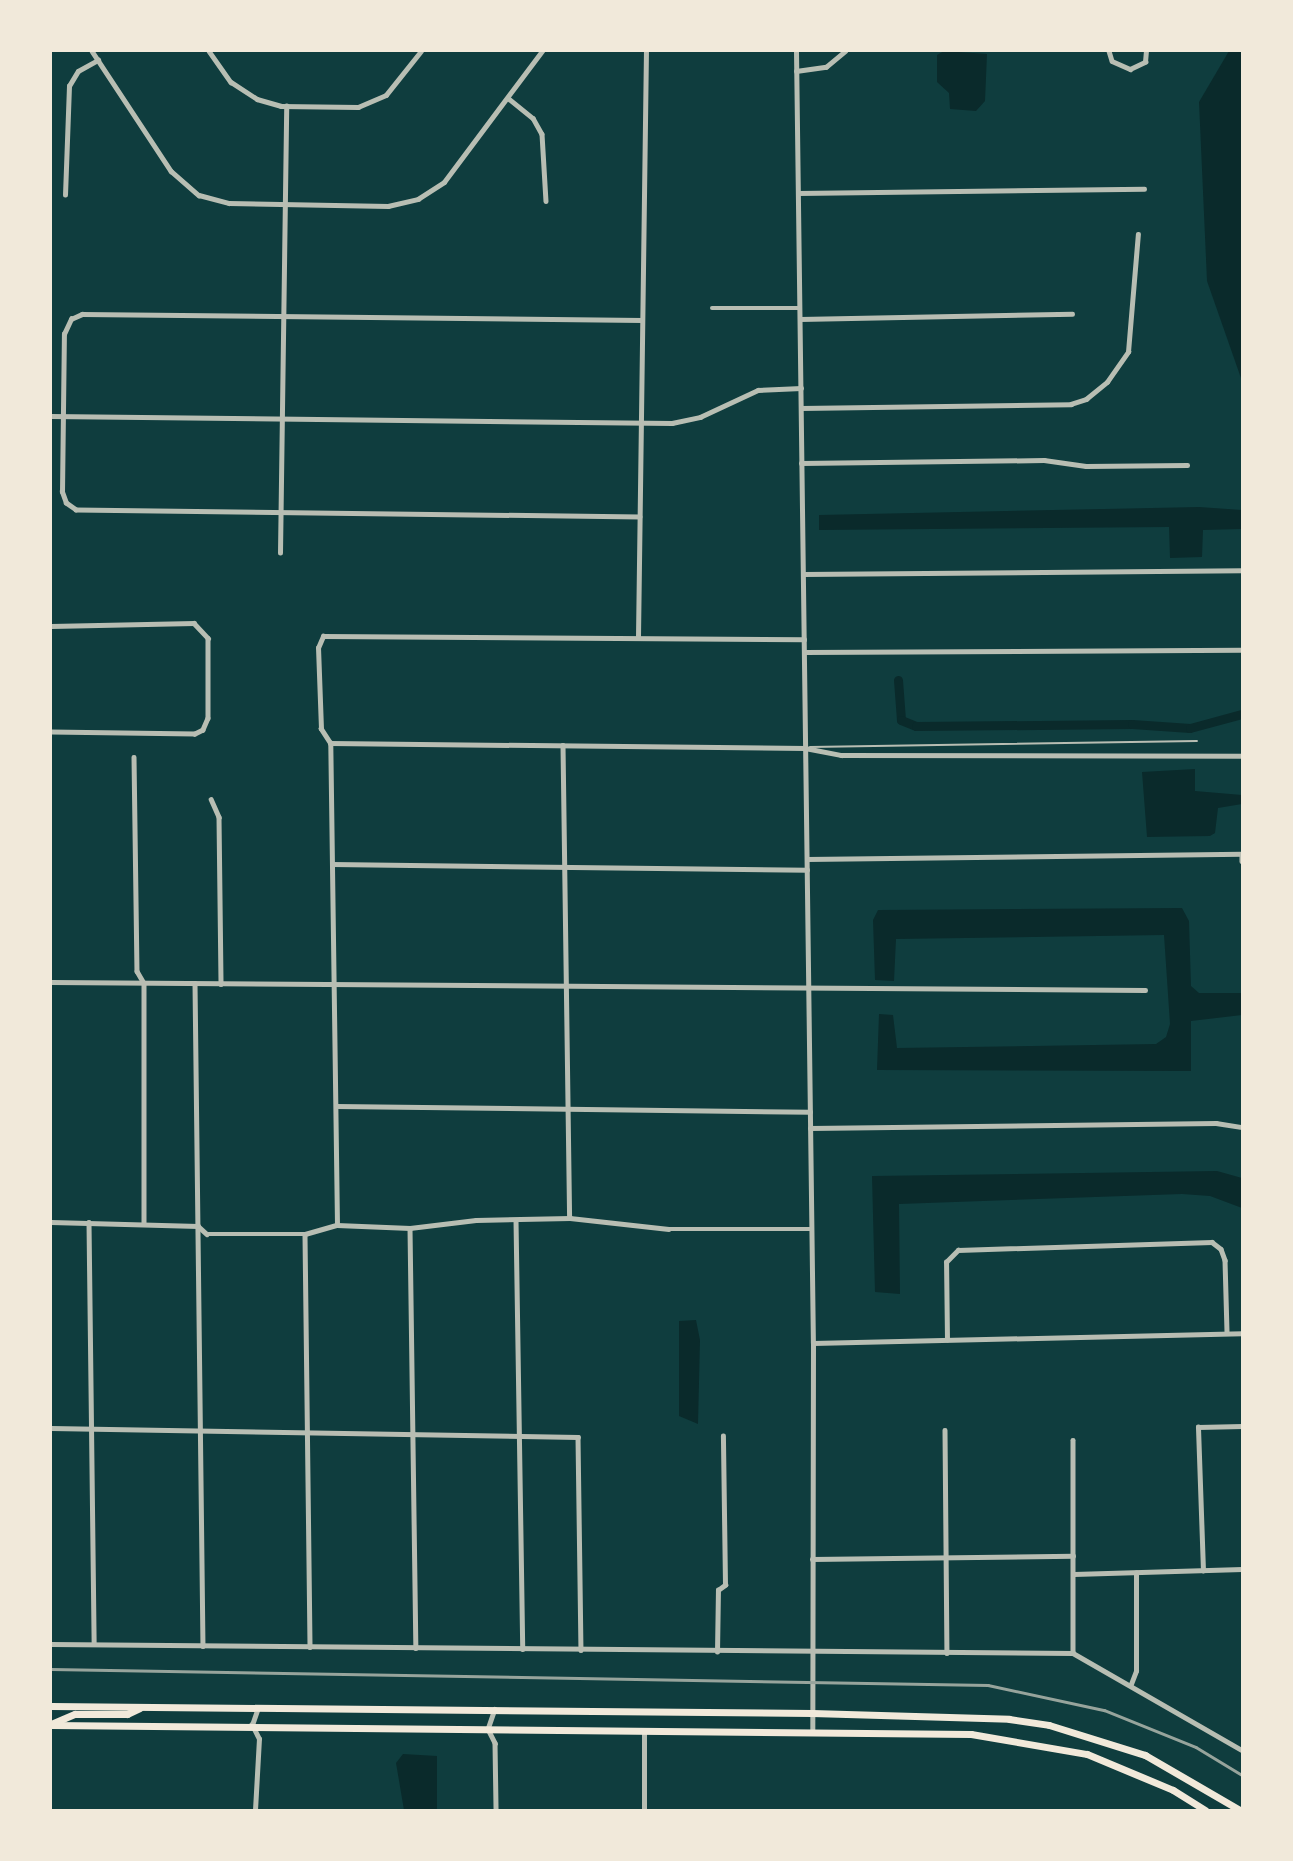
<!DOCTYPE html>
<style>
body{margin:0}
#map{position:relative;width:1293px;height:1861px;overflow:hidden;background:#0f3d3e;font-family:Commissioner,sans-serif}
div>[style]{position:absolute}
.water>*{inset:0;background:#0a2a2b}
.canal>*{height:9px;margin:-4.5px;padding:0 4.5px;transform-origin:4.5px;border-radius:4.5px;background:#0a2a2b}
.service>*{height:2px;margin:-1px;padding:0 1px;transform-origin:1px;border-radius:1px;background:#b8beb3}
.minor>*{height:4.5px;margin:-2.25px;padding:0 2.25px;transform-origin:2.25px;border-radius:2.25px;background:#b8beb3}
.tertiary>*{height:5px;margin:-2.5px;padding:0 2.5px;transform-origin:2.5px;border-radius:2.5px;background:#b8beb3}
.primary>*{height:7px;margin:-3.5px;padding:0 3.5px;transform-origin:3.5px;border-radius:3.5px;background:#f1e9da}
.rail>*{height:2.5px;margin:-1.25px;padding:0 1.25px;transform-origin:1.25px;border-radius:1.25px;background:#97a49c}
span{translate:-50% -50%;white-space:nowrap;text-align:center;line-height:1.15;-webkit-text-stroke:7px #f1e9da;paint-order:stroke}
.frame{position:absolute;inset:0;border:52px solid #f1e9da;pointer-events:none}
</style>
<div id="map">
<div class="water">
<div style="clip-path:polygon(944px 51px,987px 54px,985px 101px,976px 111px,950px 109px,949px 93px,937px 82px,937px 55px)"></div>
<div style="clip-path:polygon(1229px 51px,1242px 51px,1242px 381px,1207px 281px,1199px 102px)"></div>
<div style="clip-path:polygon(1199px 507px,1242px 510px,1242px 529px,1203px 530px,1202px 557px,1170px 558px,1169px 527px,819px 530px,819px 515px)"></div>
<div style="clip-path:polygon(1195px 769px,1195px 791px,1242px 795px,1242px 804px,1218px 808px,1215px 833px,1210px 836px,1147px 837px,1142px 772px)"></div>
<div style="clip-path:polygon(1182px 908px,1189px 921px,1191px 986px,1199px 993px,1242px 993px,1242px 1015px,1191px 1021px,1191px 1071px,877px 1070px,879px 1014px,893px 1015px,897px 1048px,1156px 1044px,1166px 1037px,1170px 1024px,1164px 935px,896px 939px,894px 981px,875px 980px,873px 920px,878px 910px)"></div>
<div style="clip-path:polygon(1217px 1171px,1242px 1178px,1242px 1208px,1210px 1196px,1182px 1194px,899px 1204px,900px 1294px,875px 1292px,872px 1176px)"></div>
<div style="clip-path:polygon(696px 1320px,700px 1340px,698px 1424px,679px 1416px,679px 1321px)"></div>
<div style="clip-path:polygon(403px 1754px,437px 1756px,437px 1810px,404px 1810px,396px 1763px)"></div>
</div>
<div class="canal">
<div style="left:898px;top:680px;width:40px;rotate:85.7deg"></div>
<div style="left:901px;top:720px;width:16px;rotate:22deg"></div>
<div style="left:916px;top:726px;width:216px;rotate:-0.5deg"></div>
<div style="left:1132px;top:724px;width:58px;rotate:3.9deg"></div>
<div style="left:1190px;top:728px;width:54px;rotate:-15.1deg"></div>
</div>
<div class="service">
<div style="left:810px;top:747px;width:387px;rotate:-0.9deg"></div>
</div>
<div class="minor">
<div style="left:92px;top:51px;width:144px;rotate:56.6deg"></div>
<div style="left:171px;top:171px;width:37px;rotate:41deg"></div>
<div style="left:199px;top:195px;width:31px;rotate:15deg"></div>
<div style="left:229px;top:203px;width:159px;rotate:1.1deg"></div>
<div style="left:388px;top:206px;width:31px;rotate:-13deg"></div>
<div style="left:418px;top:199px;width:31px;rotate:-33deg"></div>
<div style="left:444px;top:182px;width:164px;rotate:-53.2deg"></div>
<div style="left:209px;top:51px;width:38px;rotate:55deg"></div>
<div style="left:231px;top:82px;width:31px;rotate:33deg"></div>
<div style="left:257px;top:99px;width:25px;rotate:16deg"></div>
<div style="left:281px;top:106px;width:77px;rotate:0.7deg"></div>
<div style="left:358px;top:107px;width:30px;rotate:-23deg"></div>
<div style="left:386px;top:95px;width:56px;rotate:-51.5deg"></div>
<div style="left:1109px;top:51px;width:10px;rotate:73deg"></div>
<div style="left:1112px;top:61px;width:20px;rotate:24deg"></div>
<div style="left:1130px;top:69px;width:17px;rotate:-25deg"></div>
<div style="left:1145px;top:62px;width:11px;rotate:-85deg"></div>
<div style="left:796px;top:71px;width:30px;rotate:-8deg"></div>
<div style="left:826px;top:67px;width:25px;rotate:-40deg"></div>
<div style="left:508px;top:98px;width:32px;rotate:39deg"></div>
<div style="left:533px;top:118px;width:18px;rotate:61deg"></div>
<div style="left:542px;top:134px;width:67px;rotate:86.6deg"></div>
<div style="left:798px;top:193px;width:346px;rotate:-0.7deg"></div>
<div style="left:65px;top:195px;width:109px;rotate:-87.9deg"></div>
<div style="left:69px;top:86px;width:17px;rotate:-59deg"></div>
<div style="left:78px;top:71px;width:23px;rotate:-29deg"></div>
<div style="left:712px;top:308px;width:88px"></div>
<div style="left:800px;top:319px;width:272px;rotate:-1.1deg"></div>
<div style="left:801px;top:408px;width:270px;rotate:-0.8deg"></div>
<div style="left:1071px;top:404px;width:16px;rotate:-18deg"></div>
<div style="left:1086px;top:399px;width:27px;rotate:-39deg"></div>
<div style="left:1107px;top:382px;width:37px;rotate:-55deg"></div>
<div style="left:1128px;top:352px;width:118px;rotate:-85.2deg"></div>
<div style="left:51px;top:416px;width:621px;rotate:0.65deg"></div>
<div style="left:672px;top:423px;width:29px;rotate:-12deg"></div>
<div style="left:700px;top:417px;width:64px;rotate:-25deg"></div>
<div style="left:758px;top:390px;width:43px;rotate:-2.7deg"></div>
<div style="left:801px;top:463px;width:243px;rotate:-0.7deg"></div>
<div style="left:1044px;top:460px;width:42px;rotate:8.1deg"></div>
<div style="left:1086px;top:466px;width:101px;rotate:-0.6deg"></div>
<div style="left:640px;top:517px;width:564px;rotate:-179.29deg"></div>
<div style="left:76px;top:510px;width:12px;rotate:-145deg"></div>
<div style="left:66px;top:503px;width:12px;rotate:-110deg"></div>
<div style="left:62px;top:492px;width:158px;rotate:-89.3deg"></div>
<div style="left:64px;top:334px;width:17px;rotate:-65deg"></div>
<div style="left:71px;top:319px;width:12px;rotate:-24deg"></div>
<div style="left:82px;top:314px;width:560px;rotate:0.61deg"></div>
<div style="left:280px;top:553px;width:447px;rotate:-89.2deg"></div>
<div style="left:803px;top:574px;width:439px;rotate:-0.5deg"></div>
<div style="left:51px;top:626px;width:143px;rotate:-1.2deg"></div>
<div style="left:194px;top:623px;width:21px;rotate:47deg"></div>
<div style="left:208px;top:638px;width:80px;rotate:90deg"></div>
<div style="left:208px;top:718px;width:13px;rotate:113deg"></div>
<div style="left:203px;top:730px;width:9px;rotate:153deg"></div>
<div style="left:195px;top:734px;width:144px;rotate:-179.2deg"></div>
<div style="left:638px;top:637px;width:586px;rotate:-89.22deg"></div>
<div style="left:804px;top:652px;width:438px;rotate:-0.3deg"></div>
<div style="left:330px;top:743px;width:475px;rotate:0.6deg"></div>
<div style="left:805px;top:748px;width:37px;rotate:11deg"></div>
<div style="left:841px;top:755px;width:401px;rotate:0.1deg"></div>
<div style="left:563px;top:745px;width:473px;rotate:89.2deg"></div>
<div style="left:134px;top:757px;width:214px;rotate:89.2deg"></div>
<div style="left:137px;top:971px;width:14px;rotate:60deg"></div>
<div style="left:144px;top:983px;width:241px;rotate:90deg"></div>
<div style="left:211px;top:799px;width:20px;rotate:66deg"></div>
<div style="left:219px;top:817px;width:167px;rotate:89.3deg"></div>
<div style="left:807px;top:859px;width:435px;rotate:-0.7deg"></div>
<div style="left:1242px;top:854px;width:7px;rotate:90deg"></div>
<div style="left:332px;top:864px;width:475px;rotate:0.7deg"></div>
<div style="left:51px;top:982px;width:1094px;rotate:0.42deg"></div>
<div style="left:195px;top:983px;width:663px;rotate:89.31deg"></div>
<div style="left:336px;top:1106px;width:474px;rotate:0.7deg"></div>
<div style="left:810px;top:1128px;width:406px;rotate:-0.7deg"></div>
<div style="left:1216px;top:1123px;width:26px;rotate:9deg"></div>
<div style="left:516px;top:1220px;width:429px;rotate:89.1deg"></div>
<div style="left:51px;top:1222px;width:147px;rotate:1.6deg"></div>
<div style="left:198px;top:1226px;width:12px;rotate:42deg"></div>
<div style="left:207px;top:1234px;width:98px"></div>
<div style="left:305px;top:1234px;width:33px;rotate:-16deg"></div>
<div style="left:337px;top:1225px;width:73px;rotate:2.4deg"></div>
<div style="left:410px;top:1228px;width:66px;rotate:-6.9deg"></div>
<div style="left:476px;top:1220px;width:94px;rotate:-1.2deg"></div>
<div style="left:570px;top:1218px;width:99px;rotate:6.4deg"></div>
<div style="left:668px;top:1229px;width:143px"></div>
<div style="left:89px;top:1222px;width:422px;rotate:89.3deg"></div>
<div style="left:337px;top:1225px;width:482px;rotate:-90.8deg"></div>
<div style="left:330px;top:743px;width:17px;rotate:-123deg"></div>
<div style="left:321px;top:729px;width:81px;rotate:-92.1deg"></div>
<div style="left:318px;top:648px;width:13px;rotate:-67deg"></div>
<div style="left:323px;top:636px;width:481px;rotate:0.4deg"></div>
<div style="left:410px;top:1228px;width:420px;rotate:89.2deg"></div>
<div style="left:305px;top:1235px;width:412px;rotate:89.3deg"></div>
<div style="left:947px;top:1340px;width:78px;rotate:-90.7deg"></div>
<div style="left:946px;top:1262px;width:17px;rotate:-45deg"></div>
<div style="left:958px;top:1250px;width:254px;rotate:-1.8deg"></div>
<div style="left:1212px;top:1242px;width:11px;rotate:38deg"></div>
<div style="left:1221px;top:1249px;width:12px;rotate:70deg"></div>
<div style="left:1225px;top:1260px;width:73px;rotate:88.4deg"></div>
<div style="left:813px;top:1343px;width:429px;rotate:-1.3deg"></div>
<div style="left:51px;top:1428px;width:527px;rotate:0.98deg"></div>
<div style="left:578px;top:1437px;width:213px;rotate:89.2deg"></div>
<div style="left:945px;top:1430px;width:223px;rotate:89.5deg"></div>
<div style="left:1073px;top:1440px;width:213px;rotate:90deg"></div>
<div style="left:812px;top:1559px;width:261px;rotate:-0.7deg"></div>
<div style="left:1203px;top:1571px;width:144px;rotate:-92deg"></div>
<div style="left:1198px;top:1427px;width:44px;rotate:-1.3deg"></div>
<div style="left:1074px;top:1574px;width:168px;rotate:-1.7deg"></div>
<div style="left:51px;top:1644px;width:1022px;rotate:0.5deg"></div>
<div style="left:1073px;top:1653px;width:195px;rotate:29.9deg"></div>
<div style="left:717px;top:1652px;width:62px;rotate:-89.1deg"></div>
<div style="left:718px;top:1590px;width:9px;rotate:-36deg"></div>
<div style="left:725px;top:1585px;width:149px;rotate:-90.8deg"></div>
<div style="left:1131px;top:1684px;width:14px;rotate:-69deg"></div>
<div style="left:1136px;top:1671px;width:98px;rotate:-90deg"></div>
<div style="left:495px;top:1709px;width:21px;rotate:109deg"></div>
<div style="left:488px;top:1729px;width:16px;rotate:63deg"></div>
<div style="left:495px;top:1743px;width:67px;rotate:89.1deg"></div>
<div style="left:255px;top:1810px;width:71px;rotate:-86.8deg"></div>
<div style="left:259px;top:1739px;width:16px;rotate:-117deg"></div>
<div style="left:252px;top:1725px;width:18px;rotate:-71deg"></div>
<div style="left:644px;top:1810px;width:78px;rotate:-90deg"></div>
</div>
<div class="tertiary">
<div style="left:796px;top:51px;width:1292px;rotate:89.25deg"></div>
<div style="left:813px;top:1343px;width:389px;rotate:90.1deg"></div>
</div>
<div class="primary">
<div style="left:51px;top:1706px;width:761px;rotate:0.53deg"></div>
<div style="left:812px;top:1713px;width:197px;rotate:1.7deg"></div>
<div style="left:1009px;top:1719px;width:40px;rotate:8.5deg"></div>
<div style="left:1049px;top:1725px;width:101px;rotate:17.4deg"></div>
<div style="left:1145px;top:1755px;width:110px;rotate:30.1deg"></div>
<div style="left:51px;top:1724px;width:26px;rotate:-23deg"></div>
<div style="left:75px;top:1714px;width:52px"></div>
<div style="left:127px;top:1714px;width:14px;rotate:-25deg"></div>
<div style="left:51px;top:1725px;width:920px;rotate:0.56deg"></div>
<div style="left:971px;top:1734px;width:118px;rotate:9.8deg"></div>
<div style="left:1087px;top:1754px;width:93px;rotate:22.7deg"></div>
<div style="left:1173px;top:1790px;width:38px;rotate:32deg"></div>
</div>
<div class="rail">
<div style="left:51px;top:1669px;width:937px;rotate:0.98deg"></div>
<div style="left:988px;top:1685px;width:119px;rotate:12.2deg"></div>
<div style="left:1104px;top:1710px;width:99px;rotate:21.9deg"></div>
<div style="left:1196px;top:1747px;width:54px;rotate:31.3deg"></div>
</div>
<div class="frame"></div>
</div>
